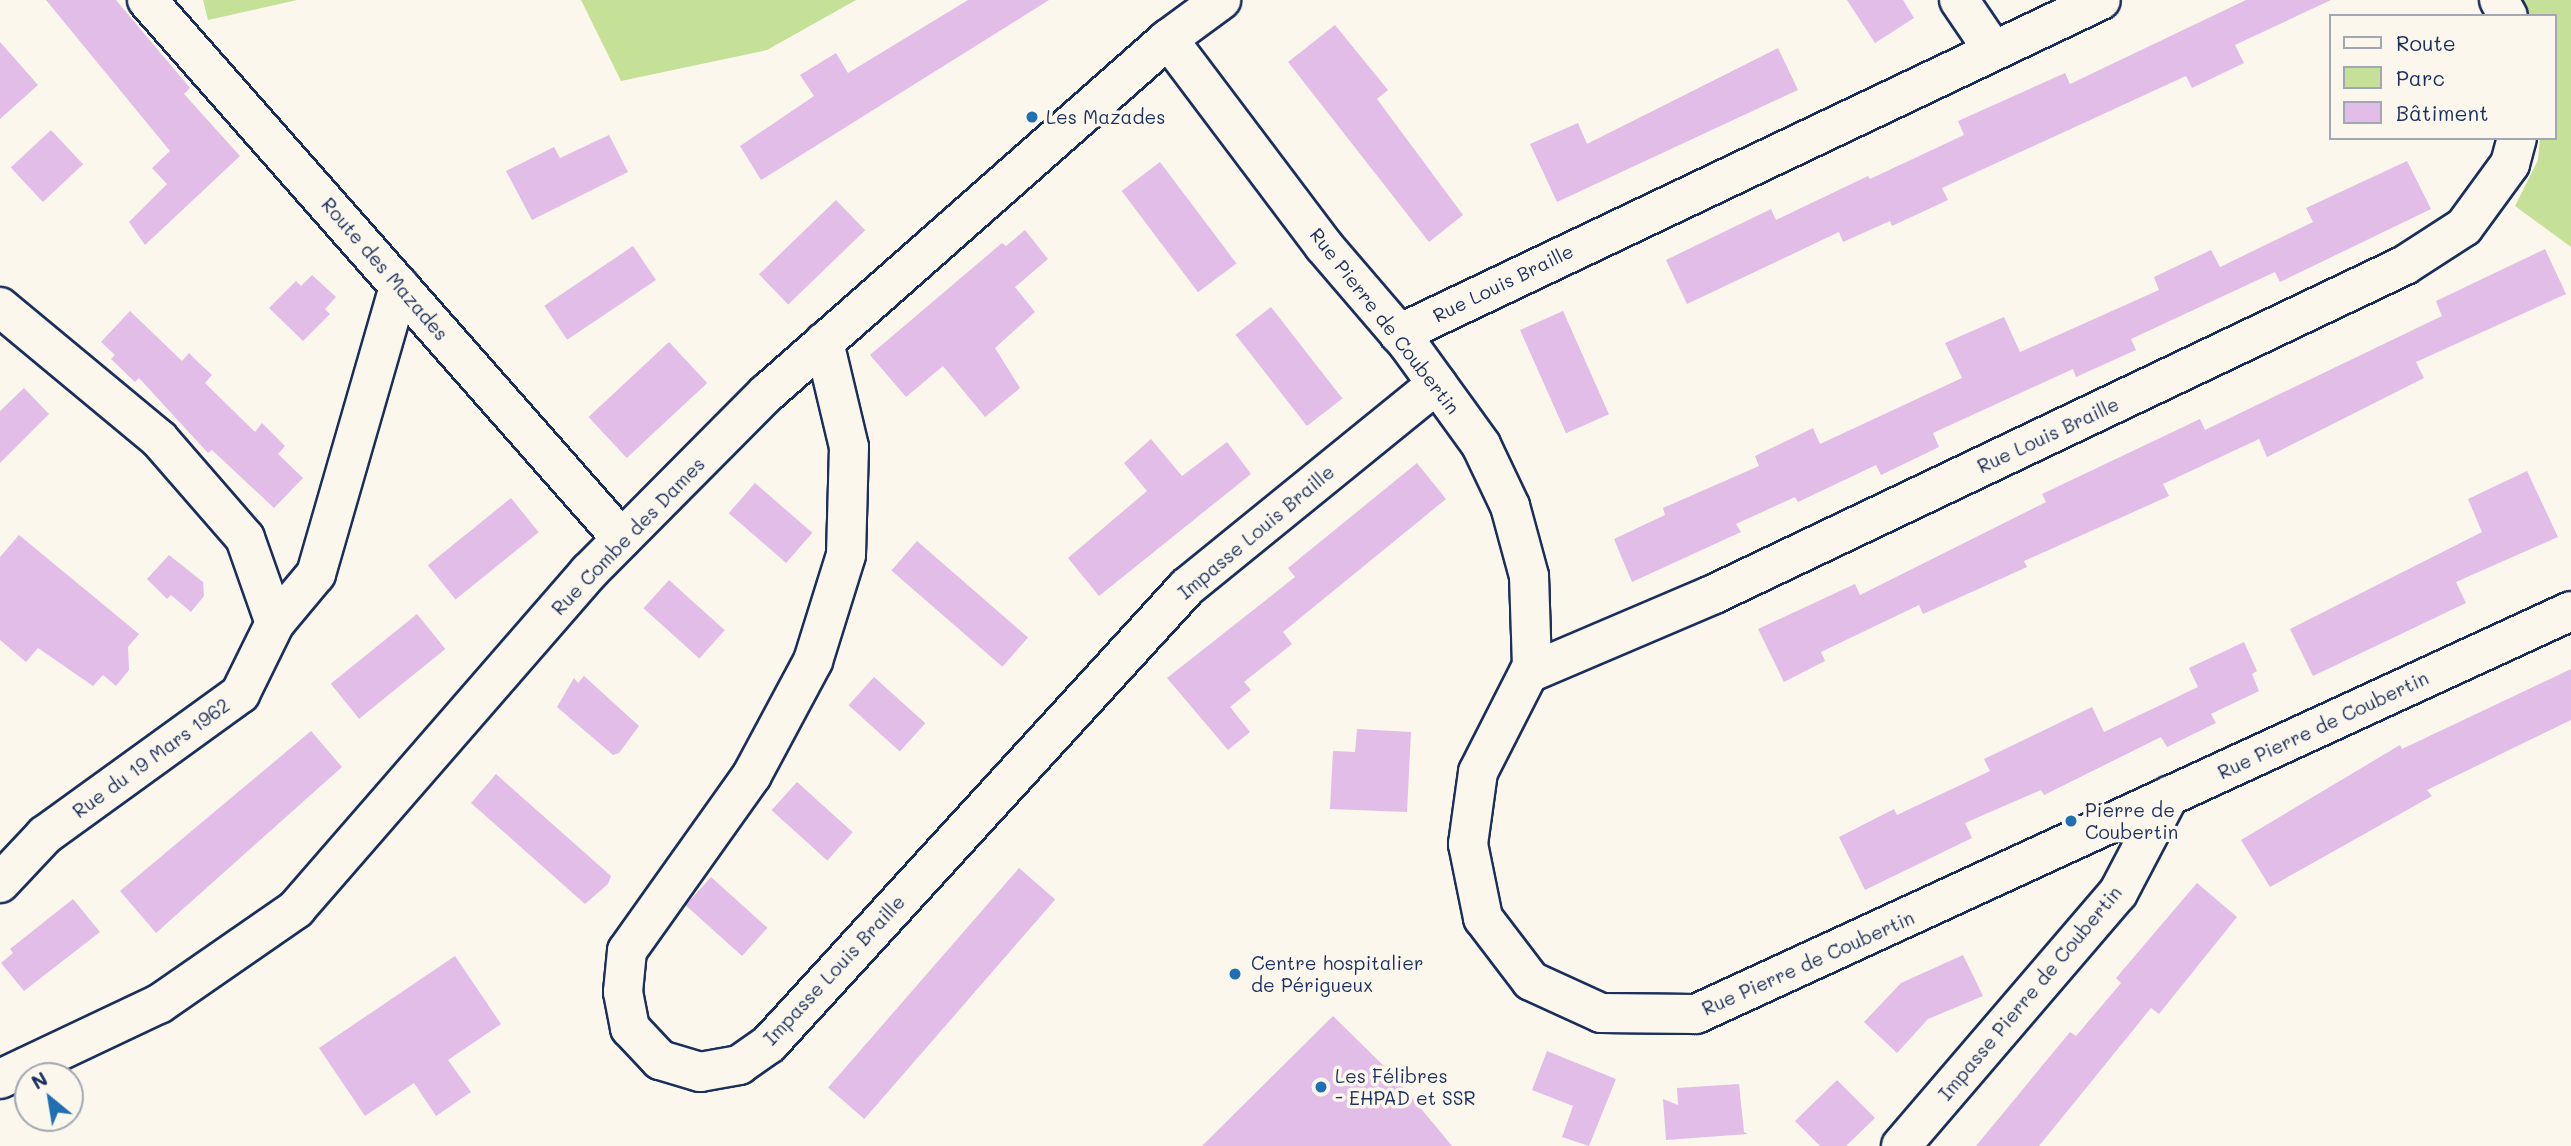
<!DOCTYPE html>
<meta charset="utf-8">
<style>
body{margin:0}
#map{position:relative;width:2571px;height:1146px;overflow:hidden;background:#fbf7ec;font-family:Mali,sans-serif}
div>[style]{position:absolute}
.green>*{inset:0;background:#c5e097}
.building>*{inset:0;background:#e1bde7;transform-origin:0 0}
.roads{filter:drop-shadow(2px 0 #1b2f5e) drop-shadow(-2px 0 #1b2f5e) drop-shadow(0 2px #1b2f5e) drop-shadow(0 -2px #1b2f5e)}
.minor>*{height:38px;margin:-19px;padding:0 19px;transform-origin:19px;border-radius:19px;background:#fbf7ec}
.dots>*{width:19px;height:19px;translate:-50% -50%;box-sizing:border-box;border:4px solid #fbf7ec;border-radius:50%}
span{translate:-50% -50%;white-space:nowrap;text-align:center;line-height:1.15;-webkit-text-stroke:7px #fbf7ec;paint-order:stroke}
.poi-label{font-size:19px;color:#1b2f5e}
.left{translate:0 -50%;text-align:left}
.street-label{font-size:19px;color:#1b2f5e}
.legend{position:absolute;left:2329px;top:14px;width:228px;height:126px;box-sizing:border-box;background:#fbf7ec;border:2px solid #a1a7b3;margin:0;padding:9px 12px;list-style:none;font-size:21px;color:#1b2f5e}
.legend li{display:flex;align-items:center;gap:14px;height:35px}
.legend b{width:35px;border:2px solid #a1a7b3}
.north{position:absolute;left:14px;top:1062px;width:70px;height:70px;box-sizing:border-box;background:#fbf7ec;border:2px solid #a1a7b3;border-radius:50%;rotate:330deg;font-size:19px;font-weight:700;line-height:28px;text-align:center;color:#1b2f5e}
.north::after{content:'';display:block;margin:auto;width:24px;height:32px;background:#1f6fb2;clip-path:polygon(50% 0,100% 100%,50% 72%,0 100%)}
</style>
<div id="map">
<div class="green">
<div style="clip-path:polygon(203px 0,297px 0,208px 20px)"></div>
<div style="clip-path:polygon(581px 0,856px 0,767px 50px,621px 81px)"></div>
<div style="clip-path:polygon(2510px 0,2571px 0,2571px 247px,2515px 206px,2538px 160px,2540px 138px,2555px 138px,2555px 16px,2516px 16px)"></div>
</div>
<div class="building">
<div style="clip-path:polygon(46px 0,116px 0,190px 88px,184px 94px,240px 156px,145px 245px,129px 222px,167px 184px,152px 168px,170px 151px)"></div>
<div style="clip-path:polygon(968px 0,1049px 0,761px 180px,740px 146px,814px 96px,800px 75px,836px 53px,848px 73px)"></div>
<div style="clip-path:polygon(1847px 0,1903px 0,1914px 18px,1875px 43px)"></div>
<div style="clip-path:polygon(2246px 0,2331px 0,2235px 45px,2244px 63px,2192px 88px,2186px 76px,1942px 188px,1948px 200px,1892px 226px,1890px 221px,1843px 242px,1839px 232px,1687px 304px,1666px 260px,1771px 209px,1776px 220px,1868px 176px,1870px 179px,1964px 135px,1958px 121px,2065px 73px,2070px 84px)"></div>
<div style="clip-path:polygon(1335px 25px,1388px 90px,1377px 99px,1463px 215px,1429px 242px,1288px 62px)"></div>
<div style="clip-path:polygon(0 42px,38px 85px,0 119px)"></div>
<div style="clip-path:polygon(1778px 48px,1798px 90px,1557px 202px,1530px 144px,1578px 123px,1587px 144px)"></div>
<div style="left:51px;top:130px;width:47px;height:55px;rotate:47deg"></div>
<div style="clip-path:polygon(609px 135px,628px 172px,532px 220px,506px 171px,554px 147px,560px 158px)"></div>
<div style="clip-path:polygon(2407px 161px,2431px 209px,2280px 282px,2275px 272px,2131px 339px,2136px 350px,2076px 377px,2073px 369px,1933px 433px,1939px 447px,1881px 475px,1876px 465px,1798px 502px,1795px 497px,1736px 524px,1741px 532px,1632px 582px,1614px 539px,1665px 515px,1663px 508px,1759px 466px,1755px 456px,1813px 428px,1820px 444px,1962px 378px,1945px 343px,2004px 317px,2020px 352px,2159px 290px,2154px 277px,2211px 250px,2220px 267px,2313px 222px,2306px 208px)"></div>
<div style="left:1160px;top:162px;width:127px;height:48px;rotate:53deg"></div>
<div style="left:836px;top:200px;width:42px;height:107px;rotate:46deg"></div>
<div style="clip-path:polygon(1025px 230px,1048px 259px,1015px 287px,1035px 312px,995px 348px,1020px 388px,985px 417px,943px 366px,906px 397px,870px 355px,1002px 243px,1006px 246px)"></div>
<div style="left:633px;top:246px;width:41px;height:107px;rotate:56deg"></div>
<div style="clip-path:polygon(2545px 249px,2566px 294px,2416px 362px,2424px 378px,2267px 457px,2259px 439px,2163px 484px,2169px 496px,2024px 561px,2027px 567px,1923px 614px,1919px 605px,1821px 652px,1825px 661px,1784px 682px,1758px 629px,1855px 584px,1860px 595px,2046px 502px,2042px 494px,2200px 419px,2205px 430px,2442px 316px,2436px 301px)"></div>
<div style="clip-path:polygon(312px 275px,336px 297px,325px 309px,330px 314px,303px 341px,269px 308px,296px 281px,301px 286px)"></div>
<div style="left:1271px;top:307px;width:116px;height:45px;rotate:52deg"></div>
<div style="clip-path:polygon(130px 311px,182px 361px,189px 353px,200px 364px,212px 375px,205px 383px,255px 432px,262px 423px,285px 446px,278px 454px,303px 478px,274px 508px,212px 450px,208px 453px,139px 378px,135px 382px,111px 359px,115px 355px,101px 342px)"></div>
<div style="left:1563px;top:311px;width:113px;height:47px;rotate:66deg"></div>
<div style="left:669px;top:342px;width:56px;height:110px;rotate:47deg"></div>
<div style="clip-path:polygon(24px 388px,49px 414px,0 463px,0 411px)"></div>
<div style="clip-path:polygon(1151px 439px,1182px 476px,1227px 442px,1251px 474px,1099px 596px,1068px 558px,1147px 491px,1124px 463px)"></div>
<div style="clip-path:polygon(1417px 463px,1446px 499px,1283px 632px,1292px 644px,1244px 682px,1251px 690px,1230px 707px,1250px 732px,1228px 750px,1167px 678px,1295px 577px,1288px 568px)"></div>
<div style="clip-path:polygon(2527px 471px,2558px 537px,2456px 582px,2466px 603px,2313px 676px,2290px 629px,2482px 532px,2468px 499px)"></div>
<div style="left:755px;top:483px;width:76px;height:40px;rotate:41deg"></div>
<div style="left:511px;top:498px;width:44px;height:107px;rotate:51deg"></div>
<div style="clip-path:polygon(19px 535px,139px 634px,128px 647px,129px 670px,116px 686px,103px 675px,93px 686px,38px 648px,26px 662px,0 640px,0 557px)"></div>
<div style="left:917px;top:541px;width:147px;height:39px;rotate:41deg"></div>
<div style="clip-path:polygon(169px 555px,203px 582px,204px 596px,191px 612px,171px 595px,167px 599px,147px 579px)"></div>
<div style="left:669px;top:580px;width:75px;height:38px;rotate:42deg"></div>
<div style="left:417px;top:614px;width:45px;height:111px;rotate:51deg"></div>
<div style="clip-path:polygon(2244px 642px,2257px 671px,2252px 674px,2259px 691px,2211px 714px,2216px 723px,2167px 747px,2161px 737px,2044px 795px,2041px 790px,1965px 823px,1972px 838px,1865px 890px,1839px 837px,1894px 809px,1897px 815px,1990px 771px,1984px 759px,2092px 707px,2104px 732px,2198px 687px,2189px 668px)"></div>
<div style="clip-path:polygon(2571px 669px,2571px 720px,2427px 790px,2432px 796px,2270px 887px,2241px 840px,2400px 745px,2402px 749px)"></div>
<div style="clip-path:polygon(584px 676px,639px 726px,619px 753px,613px 755px,557px 707px,574px 678px,578px 683px)"></div>
<div style="left:874px;top:677px;width:69px;height:38px;rotate:42deg"></div>
<div style="clip-path:polygon(1357px 729px,1411px 732px,1407px 812px,1330px 809px,1333px 751px,1355px 752px)"></div>
<div style="clip-path:polygon(311px 731px,342px 767px,156px 933px,120px 891px)"></div>
<div style="clip-path:polygon(496px 774px,611px 876px,608px 884px,585px 904px,471px 803px)"></div>
<div style="left:797px;top:782px;width:75px;height:38px;rotate:42deg"></div>
<div style="left:1019px;top:868px;width:48px;height:291px;rotate:41deg"></div>
<div style="left:711px;top:877px;width:76px;height:38px;rotate:42deg"></div>
<div style="clip-path:polygon(2197px 883px,2237px 917px,2159px 1014px,2151px 1008px,2039px 1146px,1976px 1146px,2070px 1032px,2076px 1036px,2121px 983px,2116px 978px)"></div>
<div style="clip-path:polygon(73px 899px,100px 932px,24px 991px,1px 963px,13px 953px,10px 949px)"></div>
<div style="clip-path:polygon(1963px 955px,1983px 996px,1928px 1019px,1897px 1053px,1864px 1022px,1901px 983px)"></div>
<div style="clip-path:polygon(455px 956px,501px 1024px,448px 1060px,471px 1092px,436px 1116px,414px 1083px,365px 1116px,319px 1048px)"></div>
<div style="clip-path:polygon(1333px 1016px,1394px 1076px,1452px 1146px,1202px 1146px)"></div>
<div style="clip-path:polygon(1547px 1051px,1616px 1079px,1589px 1146px,1562px 1137px,1573px 1106px,1532px 1090px)"></div>
<div style="clip-path:polygon(1837px 1080px,1875px 1118px,1846px 1146px,1820px 1146px,1795px 1121px)"></div>
<div style="clip-path:polygon(1739px 1084px,1744px 1132px,1748px 1134px,1666px 1140px,1663px 1099px,1678px 1105px,1677px 1088px)"></div>
</div>
<div class="roads">
<div class="minor">
<div style="left:147px;top:0;width:718px;rotate:48.61deg"></div>
<div style="left:1959px;top:0;width:60px;rotate:55.8deg"></div>
<div style="left:2499px;top:0;width:18px;rotate:61deg"></div>
<div style="left:1168px;top:39px;width:259px;rotate:53deg"></div>
<div style="left:1324px;top:246px;width:129px;rotate:49.4deg"></div>
<div style="left:1408px;top:344px;width:125px;rotate:54.1deg"></div>
<div style="left:1481px;top:445px;width:68px;rotate:64.6deg"></div>
<div style="left:1510px;top:506px;width:73px;rotate:74.8deg"></div>
<div style="left:1529px;top:576px;width:90px;rotate:88.1deg"></div>
<div style="left:1532px;top:666px;width:119px;rotate:117deg"></div>
<div style="left:1478px;top:772px;width:73px;rotate:97.9deg"></div>
<div style="left:1468px;top:844px;width:76px;rotate:78.5deg"></div>
<div style="left:1483px;top:918px;width:79px;rotate:52.7deg"></div>
<div style="left:1531px;top:981px;width:77px;rotate:24.6deg"></div>
<div style="left:1601px;top:1013px;width:95px;rotate:0.6deg"></div>
<div style="left:1696px;top:1014px;width:963px;rotate:-24.73deg"></div>
<div style="left:0;top:307px;width:207px;rotate:39.7deg"></div>
<div style="left:159px;top:439px;width:131px;rotate:49deg"></div>
<div style="left:245px;top:538px;width:90px;rotate:70.6deg"></div>
<div style="left:1399px;top:334px;width:777px;rotate:-25.44deg"></div>
<div style="left:824px;top:342px;width:108px;rotate:76.6deg"></div>
<div style="left:849px;top:447px;width:108px;rotate:91.6deg"></div>
<div style="left:846px;top:555px;width:111px;rotate:107.3deg"></div>
<div style="left:813px;top:661px;width:129px;rotate:118.2deg"></div>
<div style="left:752px;top:775px;width:216px;rotate:125.4deg"></div>
<div style="left:627px;top:951px;width:41px;rotate:95.6deg"></div>
<div style="left:623px;top:992px;width:37px;rotate:79deg"></div>
<div style="left:630px;top:1028px;width:44px;rotate:46.8deg"></div>
<div style="left:660px;top:1060px;width:42px;rotate:16.7deg"></div>
<div style="left:700px;top:1072px;width:40px;rotate:-10deg"></div>
<div style="left:739px;top:1065px;width:37px;rotate:-35deg"></div>
<div style="left:769px;top:1044px;width:619px;rotate:-47.55deg"></div>
<div style="left:1187px;top:587px;width:322px;rotate:-39.1deg"></div>
<div style="left:1529px;top:673px;width:199px;rotate:-23.1deg"></div>
<div style="left:1712px;top:595px;width:768px;rotate:-25.46deg"></div>
<div style="left:2405px;top:265px;width:70px;rotate:-32.8deg"></div>
<div style="left:2464px;top:227px;width:78px;rotate:-53.9deg"></div>
<div style="left:2510px;top:164px;width:27px;rotate:-75deg"></div>
<div style="left:0;top:883px;width:66px;rotate:-46.8deg"></div>
<div style="left:45px;top:835px;width:241px;rotate:-35.9deg"></div>
<div style="left:240px;top:694px;width:79px;rotate:-63.8deg"></div>
<div style="left:275px;top:623px;width:64px;rotate:-50.1deg"></div>
<div style="left:316px;top:574px;width:300px;rotate:-73.9deg"></div>
<div style="left:0;top:1079px;width:176px;rotate:-25.3deg"></div>
<div style="left:159px;top:1004px;width:167px;rotate:-34.7deg"></div>
<div style="left:296px;top:909px;width:447px;rotate:-49deg"></div>
<div style="left:589px;top:572px;width:252px;rotate:-45.2deg"></div>
<div style="left:767px;top:393px;width:535px;rotate:-41.44deg"></div>
<div style="left:1168px;top:39px;width:66px;rotate:-36.3deg"></div>
<div style="left:1901px;top:1146px;width:333px;rotate:-49.4deg"></div>
<div style="left:2118px;top:893px;width:110px;rotate:-62.3deg"></div>
</div>
</div>
<div class="dots">
<div style="left:1032px;top:117px;background:#1f6fb2"></div>
<div style="left:2071px;top:821px;background:#1f6fb2"></div>
<div style="left:1235px;top:974px;background:#1f6fb2"></div>
<div style="left:1321px;top:1087px;background:#1f6fb2"></div>
</div>
<div class="poi-label">
<span class="left" style="left:1046px;top:117px">Les Mazades</span>
<span class="left" style="left:2085px;top:821px">Pierre de<br>Coubertin</span>
<span class="left" style="left:1251px;top:974px">Centre hospitalier<br>de Périgueux</span>
<span class="left" style="left:1335px;top:1087px">Les Félibres<br>- EHPAD et SSR</span>
</div>
<div class="street-label">
<span style="left:385px;top:269px;rotate:49deg">Route des Mazades</span>
<span style="left:1503px;top:283px;rotate:-26deg">Rue Louis Braille</span>
<span style="left:1385px;top:321px;rotate:52deg">Rue Pierre de Coubertin</span>
<span style="left:2048px;top:435px;rotate:-25deg">Rue Louis Braille</span>
<span style="left:1256px;top:532px;rotate:-40deg">Impasse Louis Braille</span>
<span style="left:628px;top:536px;rotate:-46deg">Rue Combe des Dames</span>
<span style="left:2323px;top:725px;rotate:-25deg">Rue Pierre de Coubertin</span>
<span style="left:151px;top:758px;rotate:-36deg">Rue du 19 Mars 1962</span>
<span style="left:1808px;top:963px;rotate:-24deg">Rue Pierre de Coubertin</span>
<span style="left:834px;top:970px;rotate:-47deg">Impasse Louis Braille</span>
<span style="left:2030px;top:993px;rotate:-50deg">Impasse Pierre de Coubertin</span>
</div>
<ul class="legend">
<li><b style="height:9px;background:#fbf7ec"></b>Route</li>
<li><b style="height:19px;background:#c5e097"></b>Parc</li>
<li><b style="height:19px;background:#e1bde7"></b>Bâtiment</li>
</ul>
<div class="north">N</div>
</div>
